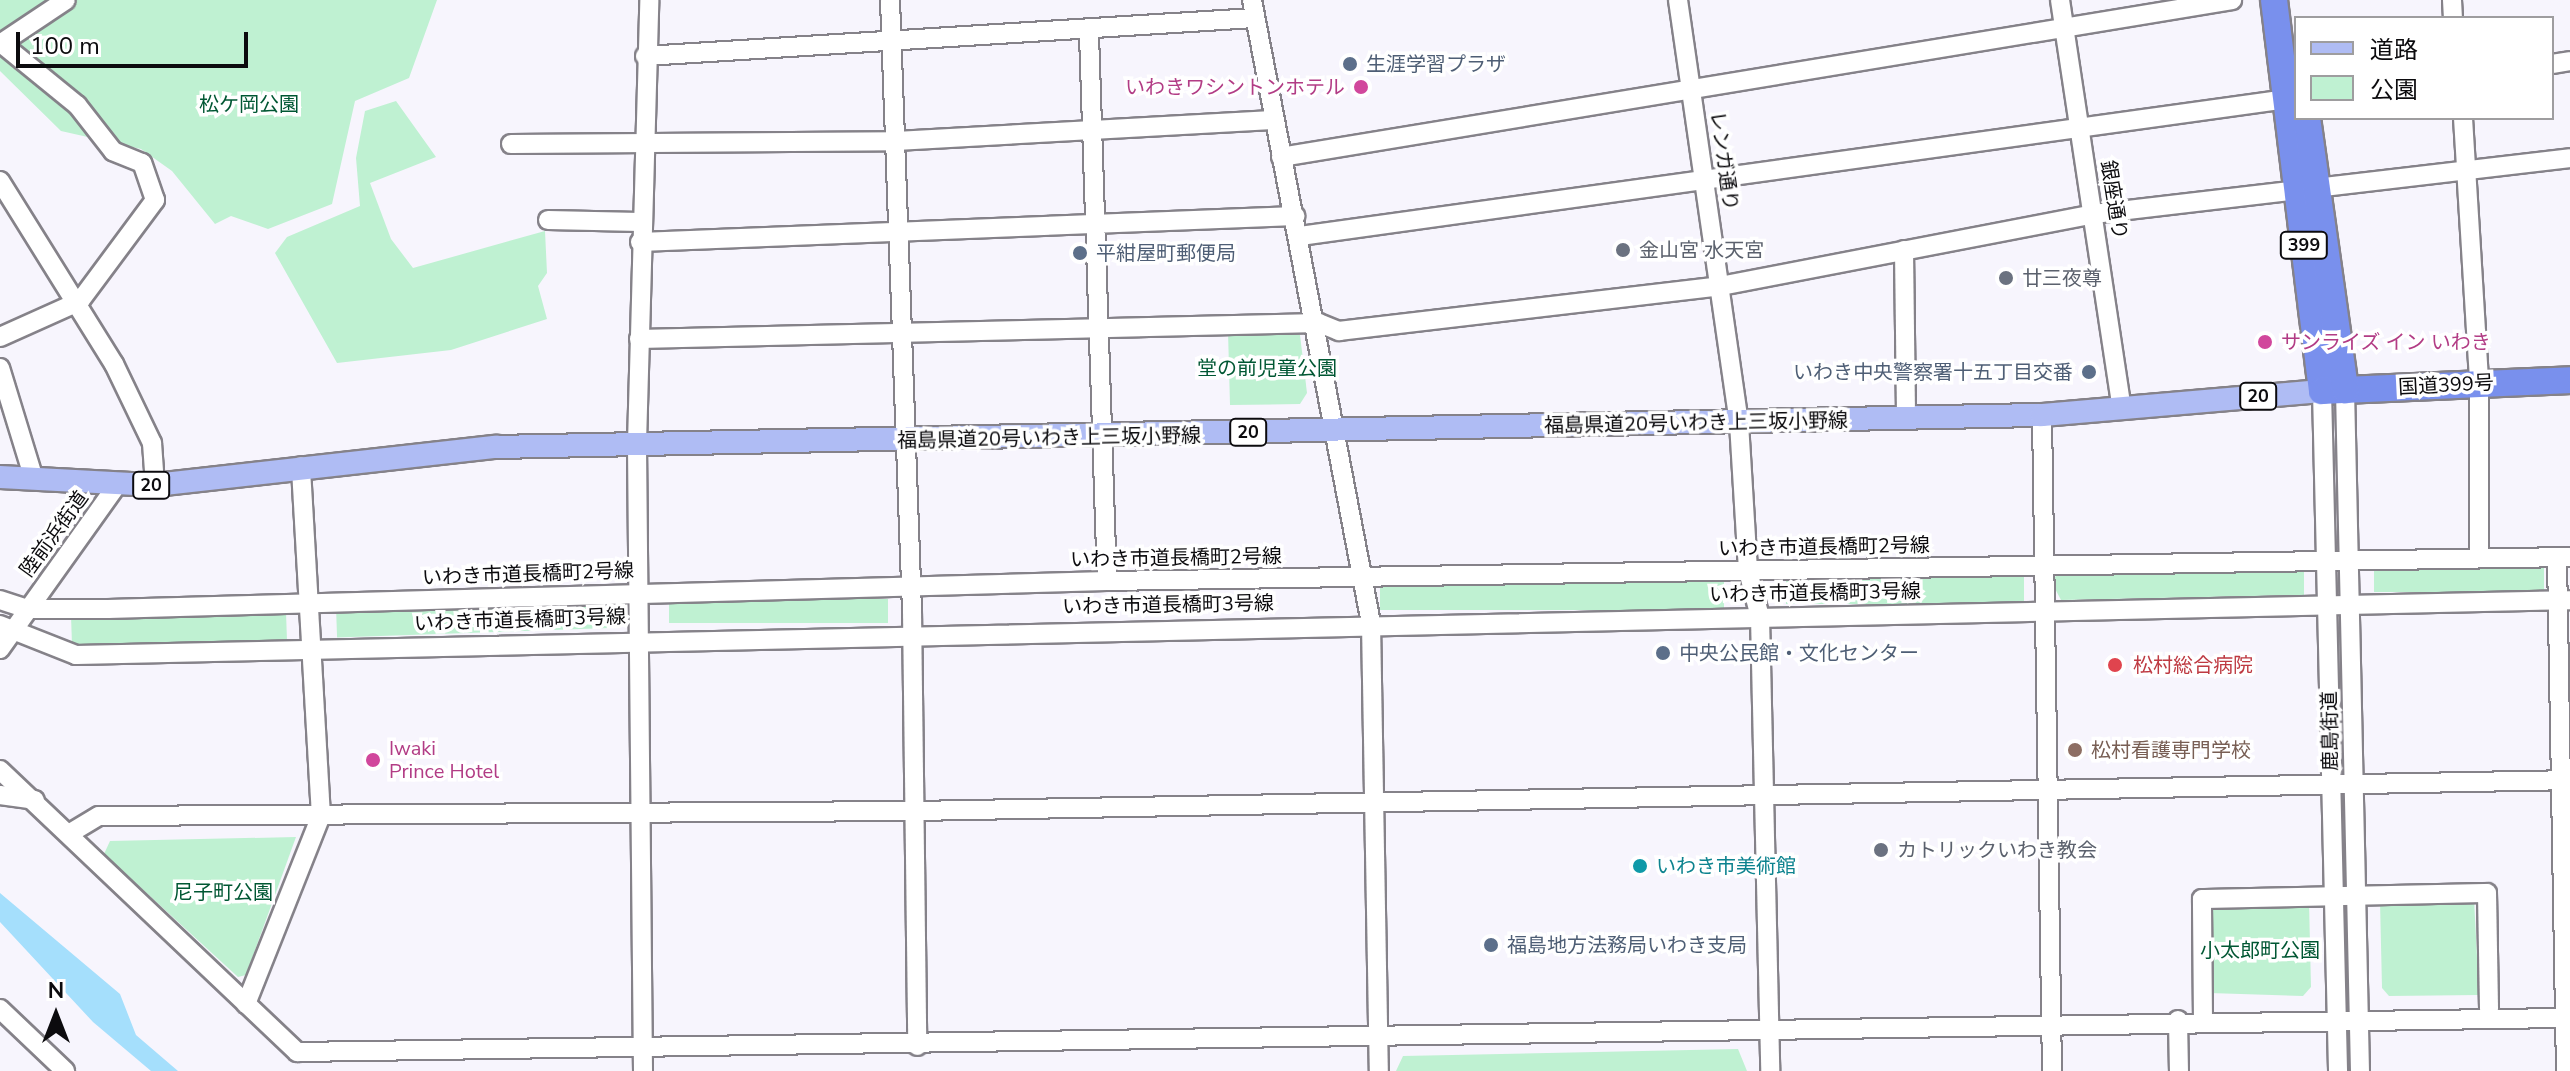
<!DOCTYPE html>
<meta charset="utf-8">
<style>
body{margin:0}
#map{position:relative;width:2570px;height:1071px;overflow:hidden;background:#f7f5fd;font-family:"Nunito Sans","Noto Sans JP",sans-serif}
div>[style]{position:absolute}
.green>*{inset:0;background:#bff1d2;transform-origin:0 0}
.water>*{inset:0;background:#a5dffc}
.roads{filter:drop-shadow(2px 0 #858289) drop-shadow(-2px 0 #858289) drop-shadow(0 2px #858289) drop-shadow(0 -2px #858289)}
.minor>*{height:18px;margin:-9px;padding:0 9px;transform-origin:9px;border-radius:9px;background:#fff}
.major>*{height:22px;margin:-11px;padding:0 11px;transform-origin:11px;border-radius:11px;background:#afbcf4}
.highway>*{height:26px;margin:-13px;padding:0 13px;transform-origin:13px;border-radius:13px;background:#7990ed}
.dots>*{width:22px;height:22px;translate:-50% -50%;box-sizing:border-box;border:4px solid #fff;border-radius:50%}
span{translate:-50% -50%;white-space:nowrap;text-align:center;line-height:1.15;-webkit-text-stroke:7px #fff;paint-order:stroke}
.shield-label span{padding:2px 6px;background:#fff;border:2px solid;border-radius:6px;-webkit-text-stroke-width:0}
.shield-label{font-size:18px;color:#0c0b0e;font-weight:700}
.service-label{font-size:20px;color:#4e5e75}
.left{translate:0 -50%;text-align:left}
.right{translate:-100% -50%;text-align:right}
.hotel-label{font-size:20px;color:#b23c85}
.park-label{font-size:20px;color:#005733}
.street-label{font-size:20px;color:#0c0b0e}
.worship-label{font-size:20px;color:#5b616d}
.health-label{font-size:20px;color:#be3a42}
.education-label{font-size:20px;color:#785e54}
.culture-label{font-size:20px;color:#0d838f}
.legend{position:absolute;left:2294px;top:16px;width:260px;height:104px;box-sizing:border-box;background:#fff;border:2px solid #9e9d9f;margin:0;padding:10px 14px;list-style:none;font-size:24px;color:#0c0b0e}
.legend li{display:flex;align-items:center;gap:16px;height:40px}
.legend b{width:40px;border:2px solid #9e9d9f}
.north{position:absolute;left:16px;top:975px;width:80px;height:80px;-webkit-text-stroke:6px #fff;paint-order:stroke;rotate:0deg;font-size:22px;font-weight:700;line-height:32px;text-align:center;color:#0c0b0e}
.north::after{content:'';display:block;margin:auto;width:28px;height:36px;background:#0c0b0e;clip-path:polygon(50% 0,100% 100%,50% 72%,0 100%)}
.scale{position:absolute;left:16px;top:32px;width:232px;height:36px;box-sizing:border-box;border:4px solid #0c0b0e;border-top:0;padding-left:10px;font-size:24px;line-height:28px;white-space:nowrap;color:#0c0b0e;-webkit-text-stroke:6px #fff;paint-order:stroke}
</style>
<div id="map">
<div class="green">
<div style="clip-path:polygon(0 0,437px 0,409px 78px,355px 101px,332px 204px,268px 229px,231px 216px,215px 224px,172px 171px,141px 149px,61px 131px,0 71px)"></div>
<div style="clip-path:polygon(396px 101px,436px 157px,370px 183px,391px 239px,413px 268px,545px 231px,547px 273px,538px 286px,547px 319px,451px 350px,337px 363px,275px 253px,287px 237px,360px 206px,356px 158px,365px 111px)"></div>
<div style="clip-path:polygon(1228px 331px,1300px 335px,1307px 393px,1300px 404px,1230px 405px)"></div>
<div style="left:2544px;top:565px;width:27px;height:170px;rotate:90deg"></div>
<div style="clip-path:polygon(2304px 567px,2304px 595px,2061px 600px,2051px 581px,2060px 572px)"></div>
<div style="left:2024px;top:574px;width:30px;height:238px;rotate:90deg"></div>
<div style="left:1724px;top:579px;width:31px;height:344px;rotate:90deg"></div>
<div style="left:888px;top:599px;width:24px;height:219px;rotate:90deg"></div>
<div style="left:608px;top:602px;width:26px;height:272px;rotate:88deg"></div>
<div style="left:286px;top:612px;width:28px;height:215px;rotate:88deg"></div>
<div style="clip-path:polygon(296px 837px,246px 975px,238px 977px,104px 854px,110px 841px)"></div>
<div style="clip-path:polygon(2474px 899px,2479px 995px,2389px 996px,2382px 988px,2380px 901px)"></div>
<div style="clip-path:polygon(2309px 902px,2311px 987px,2303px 996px,2209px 993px,2213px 904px)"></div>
<div style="clip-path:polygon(1738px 1049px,1747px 1071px,1396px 1071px,1403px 1056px)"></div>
</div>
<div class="water">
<div style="clip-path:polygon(0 893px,120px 994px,136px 1035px,178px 1071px,151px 1071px,93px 1022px,0 922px)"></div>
</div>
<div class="roads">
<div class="minor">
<div style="left:890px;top:0;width:611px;rotate:87.94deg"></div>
<div style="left:912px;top:611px;width:435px;rotate:89.3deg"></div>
<div style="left:1252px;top:0;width:634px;rotate:79.19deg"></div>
<div style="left:1371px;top:623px;width:448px;rotate:89deg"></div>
<div style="left:1678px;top:0;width:427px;rotate:81.8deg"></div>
<div style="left:1739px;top:423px;width:148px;rotate:86.5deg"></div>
<div style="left:1748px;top:571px;width:48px;rotate:75.4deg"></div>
<div style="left:1760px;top:617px;width:454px;rotate:88.7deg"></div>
<div style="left:2060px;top:0;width:413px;rotate:81.4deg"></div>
<div style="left:2452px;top:0;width:18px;rotate:87deg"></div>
<div style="left:1089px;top:34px;width:547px;rotate:88.12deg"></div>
<div style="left:0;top:44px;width:79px;rotate:-33.7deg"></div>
<div style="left:645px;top:56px;width:610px;rotate:-3.57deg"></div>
<div style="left:2552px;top:64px;width:18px;rotate:-9deg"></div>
<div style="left:2463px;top:118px;width:265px;rotate:86.5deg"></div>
<div style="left:2479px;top:383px;width:174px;rotate:90deg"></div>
<div style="left:511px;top:144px;width:385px;rotate:-0.4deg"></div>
<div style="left:896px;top:141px;width:377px;rotate:-3.2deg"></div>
<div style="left:1281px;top:157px;width:964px;rotate:-9.37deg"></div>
<div style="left:0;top:181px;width:216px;rotate:58.1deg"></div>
<div style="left:114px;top:364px;width:88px;rotate:64.3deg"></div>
<div style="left:152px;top:443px;width:42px;rotate:85.9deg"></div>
<div style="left:548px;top:220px;width:92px;rotate:1.2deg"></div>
<div style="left:1300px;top:236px;width:1005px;rotate:-7.9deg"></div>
<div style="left:640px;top:242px;width:656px;rotate:-2.27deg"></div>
<div style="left:1904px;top:250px;width:167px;rotate:89.3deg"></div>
<div style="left:0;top:337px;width:88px;rotate:-24.2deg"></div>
<div style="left:80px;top:301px;width:126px;rotate:-53.4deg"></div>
<div style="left:155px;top:200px;width:39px;rotate:-109deg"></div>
<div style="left:142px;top:163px;width:31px;rotate:-158deg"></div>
<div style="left:113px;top:151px;width:58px;rotate:-128deg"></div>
<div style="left:77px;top:105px;width:98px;rotate:-140.8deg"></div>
<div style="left:639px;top:339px;width:680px;rotate:-1.35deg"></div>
<div style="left:1319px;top:323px;width:22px;rotate:22deg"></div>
<div style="left:1339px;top:331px;width:385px;rotate:-6.7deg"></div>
<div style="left:1721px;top:286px;width:380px;rotate:-10.9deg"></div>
<div style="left:2094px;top:214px;width:479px;rotate:-6.7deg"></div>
<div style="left:0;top:368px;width:116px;rotate:73deg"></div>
<div style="left:2345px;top:390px;width:681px;rotate:88.74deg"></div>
<div style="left:2322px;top:391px;width:680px;rotate:88.65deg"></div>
<div style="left:2042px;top:415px;width:656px;rotate:89.13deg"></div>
<div style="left:2557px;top:557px;width:514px;rotate:89deg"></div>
<div style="left:0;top:600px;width:29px;rotate:18deg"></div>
<div style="left:28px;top:609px;width:80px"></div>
<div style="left:108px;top:609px;width:999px;rotate:-1.61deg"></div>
<div style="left:1107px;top:581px;width:1463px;rotate:-0.94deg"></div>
<div style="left:0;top:625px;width:82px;rotate:21.5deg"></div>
<div style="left:76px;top:655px;width:2495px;rotate:-1.26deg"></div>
<div style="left:0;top:649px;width:201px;rotate:-54.5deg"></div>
<div style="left:0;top:770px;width:410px;rotate:43.5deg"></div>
<div style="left:297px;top:1052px;width:2273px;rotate:-0.86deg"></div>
<div style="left:0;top:795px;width:35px;rotate:8deg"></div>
<div style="left:72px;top:832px;width:31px;rotate:-31deg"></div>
<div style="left:99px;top:816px;width:816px;rotate:-0.35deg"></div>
<div style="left:915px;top:811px;width:1655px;rotate:-1.07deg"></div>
<div style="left:246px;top:1004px;width:202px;rotate:-68.3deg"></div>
<div style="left:321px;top:816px;width:350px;rotate:-93.3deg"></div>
<div style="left:0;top:1009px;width:90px;rotate:43.6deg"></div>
<div style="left:2178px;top:1020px;width:51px;rotate:88.9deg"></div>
<div style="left:2203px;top:1020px;width:121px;rotate:-90.5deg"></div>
<div style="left:2202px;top:899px;width:285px;rotate:-1.2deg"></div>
<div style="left:2487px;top:893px;width:116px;rotate:89deg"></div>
<div style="left:643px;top:1071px;width:628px;rotate:-90.55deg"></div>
<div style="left:637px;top:443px;width:443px;rotate:-88.4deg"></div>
</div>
<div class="major">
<div style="left:0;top:477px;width:155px;rotate:3deg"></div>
<div style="left:155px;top:485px;width:343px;rotate:-6.4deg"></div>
<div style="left:496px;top:447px;width:1546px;rotate:-1.19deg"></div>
<div style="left:2042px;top:415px;width:281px;rotate:-4.9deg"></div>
</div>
<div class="highway">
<div style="left:2274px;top:0;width:394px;rotate:83deg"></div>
<div style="left:2322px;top:391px;width:248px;rotate:-2.5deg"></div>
<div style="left:2307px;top:118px;width:275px;rotate:82deg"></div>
</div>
</div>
<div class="dots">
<div style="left:1350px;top:64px;background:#5c6f8a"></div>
<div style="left:1361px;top:87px;background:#d1479c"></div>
<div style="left:1623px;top:250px;background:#6b7280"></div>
<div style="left:1080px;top:253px;background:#5c6f8a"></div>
<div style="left:2006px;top:278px;background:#6b7280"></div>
<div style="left:2265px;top:342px;background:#d1479c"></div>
<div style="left:2089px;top:372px;background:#5c6f8a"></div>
<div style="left:1663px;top:653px;background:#5c6f8a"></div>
<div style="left:2115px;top:665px;background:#e0444e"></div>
<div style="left:2075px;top:750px;background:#8d6e63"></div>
<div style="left:373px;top:760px;background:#d1479c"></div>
<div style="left:1881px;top:850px;background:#6b7280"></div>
<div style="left:1640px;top:866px;background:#0f9aa8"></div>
<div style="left:1491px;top:945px;background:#5c6f8a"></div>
</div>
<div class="shield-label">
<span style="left:2304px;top:245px">399</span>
<span style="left:2258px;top:396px">20</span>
<span style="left:1248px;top:432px">20</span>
<span style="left:151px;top:485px">20</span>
</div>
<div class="service-label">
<span class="left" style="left:1366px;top:64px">生涯学習プラザ</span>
<span class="left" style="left:1096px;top:253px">平紺屋町郵便局</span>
<span class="right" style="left:2073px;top:372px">いわき中央警察署十五丁目交番</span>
<span class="left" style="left:1679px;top:653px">中央公民館・文化センター</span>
<span class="left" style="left:1507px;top:945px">福島地方法務局いわき支局</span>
</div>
<div class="hotel-label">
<span class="right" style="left:1345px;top:87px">いわきワシントンホテル</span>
<span class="left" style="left:2281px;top:342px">サンライズ イン いわき</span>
<span class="left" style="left:389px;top:760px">Iwaki<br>Prince Hotel</span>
</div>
<div class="park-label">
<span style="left:249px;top:104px">松ケ岡公園</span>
<span style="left:1267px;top:368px">堂の前児童公園</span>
<span style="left:223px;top:892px">尼子町公園</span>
<span style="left:2260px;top:950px">小太郎町公園</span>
</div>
<div class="street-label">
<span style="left:1724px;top:161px;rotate:82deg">レンガ通り</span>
<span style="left:2114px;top:200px;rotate:81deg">銀座通り</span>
<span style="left:2446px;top:385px;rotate:-3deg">国道399号</span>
<span style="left:1696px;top:423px;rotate:-1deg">福島県道20号いわき上三坂小野線</span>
<span style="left:1049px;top:438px;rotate:-1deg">福島県道20号いわき上三坂小野線</span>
<span style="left:54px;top:534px;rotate:-54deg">陸前浜街道</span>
<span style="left:1824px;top:547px;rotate:-1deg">いわき市道長橋町2号線</span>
<span style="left:1176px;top:558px;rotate:-1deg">いわき市道長橋町2号線</span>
<span style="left:528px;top:574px;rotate:-2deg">いわき市道長橋町2号線</span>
<span style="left:1815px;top:593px;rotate:-1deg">いわき市道長橋町3号線</span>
<span style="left:1168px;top:605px;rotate:-1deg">いわき市道長橋町3号線</span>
<span style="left:520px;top:620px;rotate:-2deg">いわき市道長橋町3号線</span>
<span style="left:2330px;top:731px;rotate:-91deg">鹿島街道</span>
</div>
<div class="worship-label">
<span class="left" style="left:1639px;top:250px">金山宮 水天宮</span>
<span class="left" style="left:2022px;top:278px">廿三夜尊</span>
<span class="left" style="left:1897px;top:850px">カトリックいわき教会</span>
</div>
<div class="health-label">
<span class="left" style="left:2133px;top:665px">松村総合病院</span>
</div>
<div class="education-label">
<span class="left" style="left:2091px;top:750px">松村看護専門学校</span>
</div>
<div class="culture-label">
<span class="left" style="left:1656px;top:866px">いわき市美術館</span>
</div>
<ul class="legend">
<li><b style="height:10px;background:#afbcf4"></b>道路</li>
<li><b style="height:22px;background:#bff1d2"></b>公園</li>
</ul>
<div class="north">N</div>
<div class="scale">100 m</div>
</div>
